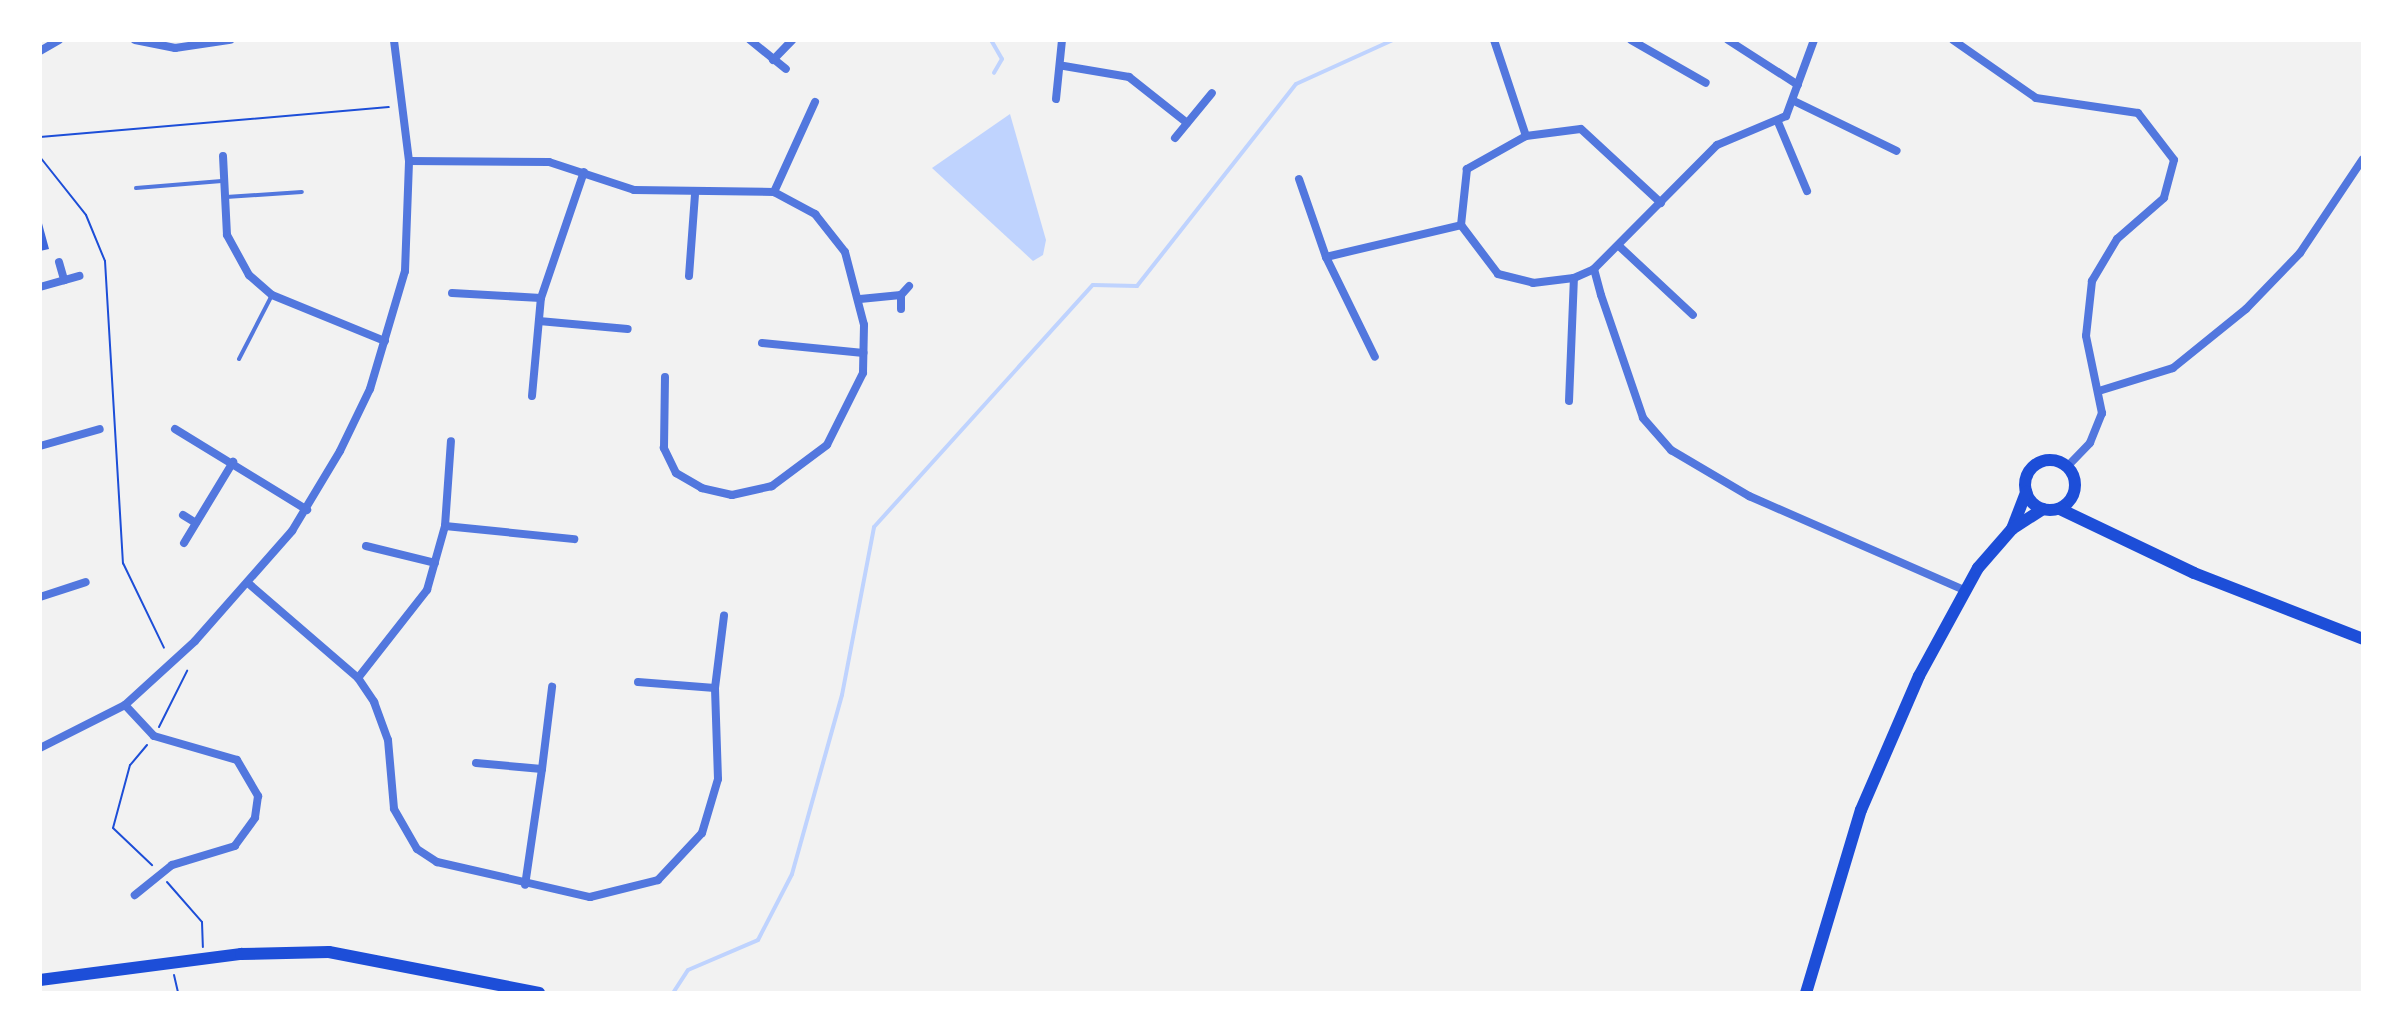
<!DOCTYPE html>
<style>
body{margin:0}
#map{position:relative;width:2403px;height:1033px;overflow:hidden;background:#f2f2f2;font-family:"PT Sans Narrow",sans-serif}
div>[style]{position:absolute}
.water>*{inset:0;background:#bfd3fe}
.stream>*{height:4px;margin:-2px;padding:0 2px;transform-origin:2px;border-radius:2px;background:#bfd3fe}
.building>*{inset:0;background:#3d67dc}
.path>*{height:2px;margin:-1px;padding:0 1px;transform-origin:1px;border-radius:1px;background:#1d4ed8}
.service>*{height:4px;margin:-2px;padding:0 2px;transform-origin:2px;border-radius:2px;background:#5277de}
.minor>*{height:8px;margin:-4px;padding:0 4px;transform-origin:4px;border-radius:4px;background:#5277de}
.secondary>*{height:12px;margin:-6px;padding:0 6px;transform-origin:6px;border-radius:6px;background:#1d4ed8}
.secondary>.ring{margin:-6px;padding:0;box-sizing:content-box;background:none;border:12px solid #1d4ed8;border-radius:50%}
span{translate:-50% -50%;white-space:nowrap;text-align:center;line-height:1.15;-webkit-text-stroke:6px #fff;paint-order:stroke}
.frame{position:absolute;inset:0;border:42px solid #fff;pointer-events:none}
</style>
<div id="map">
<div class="water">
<div style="clip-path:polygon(1010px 114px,1046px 240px,1043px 255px,1033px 261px,932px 168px)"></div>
</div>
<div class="stream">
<div style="left:991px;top:40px;width:22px;rotate:60deg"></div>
<div style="left:1002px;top:59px;width:16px;rotate:120deg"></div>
<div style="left:673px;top:993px;width:27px;rotate:-57deg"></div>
<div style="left:688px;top:970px;width:76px;rotate:-23.2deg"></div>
<div style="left:758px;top:940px;width:74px;rotate:-62.7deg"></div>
<div style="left:792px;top:874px;width:186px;rotate:-74.4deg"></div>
<div style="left:842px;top:695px;width:171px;rotate:-79.2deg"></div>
<div style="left:874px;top:527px;width:326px;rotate:-47.9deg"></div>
<div style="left:1093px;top:285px;width:44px;rotate:1.3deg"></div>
<div style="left:1137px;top:286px;width:257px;rotate:-51.8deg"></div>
<div style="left:1296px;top:84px;width:107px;rotate:-24.4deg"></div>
</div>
<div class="building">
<div style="clip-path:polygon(40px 216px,49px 249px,40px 251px)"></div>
</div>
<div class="path">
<div style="left:40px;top:137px;width:350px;rotate:-4.9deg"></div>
<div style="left:40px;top:157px;width:74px;rotate:51.6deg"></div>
<div style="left:86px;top:215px;width:50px;rotate:67.6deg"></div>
<div style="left:105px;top:261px;width:303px;rotate:86.6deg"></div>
<div style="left:123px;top:563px;width:94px;rotate:64.2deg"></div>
<div style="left:159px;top:727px;width:63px;rotate:-63.4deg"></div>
<div style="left:147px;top:745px;width:26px;rotate:130deg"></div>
<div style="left:130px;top:765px;width:65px;rotate:105.1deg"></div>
<div style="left:113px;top:828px;width:54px;rotate:43.5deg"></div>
<div style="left:167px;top:882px;width:53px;rotate:48.8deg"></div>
<div style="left:202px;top:922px;width:25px;rotate:88deg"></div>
<div style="left:174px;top:975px;width:18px;rotate:77deg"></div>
</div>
<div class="service">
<div style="left:136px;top:188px;width:86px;rotate:-4.7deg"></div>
<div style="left:226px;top:197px;width:76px;rotate:-3.8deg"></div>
<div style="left:239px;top:359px;width:72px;rotate:-62.7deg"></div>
</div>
<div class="minor">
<div style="left:135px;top:40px;width:41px;rotate:11.3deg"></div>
<div style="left:175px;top:48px;width:56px;rotate:-8.3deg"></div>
<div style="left:750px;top:40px;width:46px;rotate:38.9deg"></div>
<div style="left:1494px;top:40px;width:101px;rotate:71.6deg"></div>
<div style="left:1526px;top:136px;width:55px;rotate:-7.3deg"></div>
<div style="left:1581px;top:129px;width:109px;rotate:42.8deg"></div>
<div style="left:1631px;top:40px;width:86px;rotate:29.8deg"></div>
<div style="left:1728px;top:40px;width:83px;rotate:32.7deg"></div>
<div style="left:1814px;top:40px;width:81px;rotate:110.2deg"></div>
<div style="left:1786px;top:116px;width:75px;rotate:157.2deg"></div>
<div style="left:1717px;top:145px;width:175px;rotate:134.8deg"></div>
<div style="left:1594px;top:269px;width:27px;rotate:75deg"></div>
<div style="left:1601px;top:295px;width:130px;rotate:71.1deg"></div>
<div style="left:1643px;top:418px;width:43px;rotate:48.8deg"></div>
<div style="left:1671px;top:450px;width:91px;rotate:30.5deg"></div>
<div style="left:1749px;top:496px;width:235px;rotate:23.6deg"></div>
<div style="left:1953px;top:40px;width:101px;rotate:34.9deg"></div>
<div style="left:2036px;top:98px;width:103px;rotate:8.4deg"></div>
<div style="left:2138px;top:113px;width:59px;rotate:52.5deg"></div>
<div style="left:2174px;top:160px;width:39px;rotate:105deg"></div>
<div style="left:2164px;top:198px;width:62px;rotate:138.9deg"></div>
<div style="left:2117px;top:239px;width:49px;rotate:120.8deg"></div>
<div style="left:2092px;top:281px;width:55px;rotate:96.2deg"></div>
<div style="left:2086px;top:336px;width:79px;rotate:78.3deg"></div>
<div style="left:2102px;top:413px;width:32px;rotate:112deg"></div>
<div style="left:2090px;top:443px;width:32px;rotate:134deg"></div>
<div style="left:40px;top:51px;width:22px;rotate:-30deg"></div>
<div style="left:773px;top:60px;width:28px;rotate:-46deg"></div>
<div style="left:1064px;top:66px;width:66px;rotate:9.6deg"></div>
<div style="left:1129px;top:77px;width:74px;rotate:38.4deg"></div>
<div style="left:1056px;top:99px;width:59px;rotate:-84.2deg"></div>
<div style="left:1794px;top:101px;width:114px;rotate:25.9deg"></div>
<div style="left:1778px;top:122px;width:75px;rotate:67.2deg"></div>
<div style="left:1526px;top:136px;width:68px;rotate:150.8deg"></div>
<div style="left:1467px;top:169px;width:56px;rotate:96.1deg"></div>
<div style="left:1461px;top:225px;width:61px;rotate:52.9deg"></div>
<div style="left:1498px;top:274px;width:36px;rotate:14deg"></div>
<div style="left:1533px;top:283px;width:41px;rotate:-7deg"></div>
<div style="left:1175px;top:138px;width:58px;rotate:-50.6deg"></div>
<div style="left:223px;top:156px;width:79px;rotate:87.1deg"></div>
<div style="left:227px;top:235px;width:46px;rotate:61.2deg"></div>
<div style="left:249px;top:275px;width:30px;rotate:41deg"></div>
<div style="left:272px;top:295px;width:122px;rotate:22.2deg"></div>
<div style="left:409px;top:161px;width:140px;rotate:0.4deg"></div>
<div style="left:549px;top:162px;width:89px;rotate:18.2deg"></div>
<div style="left:634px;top:190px;width:140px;rotate:0.8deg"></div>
<div style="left:774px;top:192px;width:47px;rotate:28.2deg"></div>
<div style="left:815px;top:214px;width:48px;rotate:51.7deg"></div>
<div style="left:845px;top:252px;width:75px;rotate:75.4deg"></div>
<div style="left:864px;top:325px;width:48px;rotate:91.2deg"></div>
<div style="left:863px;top:373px;width:80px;rotate:116.6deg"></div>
<div style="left:827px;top:445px;width:69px;rotate:143.3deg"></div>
<div style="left:772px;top:486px;width:41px;rotate:167.3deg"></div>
<div style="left:732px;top:495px;width:31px;rotate:-167deg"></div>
<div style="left:702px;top:488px;width:30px;rotate:-150deg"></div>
<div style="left:676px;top:473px;width:28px;rotate:-116deg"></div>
<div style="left:664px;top:448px;width:71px;rotate:-89.2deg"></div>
<div style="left:1299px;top:179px;width:83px;rotate:70.9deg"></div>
<div style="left:1326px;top:257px;width:111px;rotate:63.9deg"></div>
<div style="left:774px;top:192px;width:99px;rotate:-65.5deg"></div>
<div style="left:1619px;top:246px;width:101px;rotate:43deg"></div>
<div style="left:1326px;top:257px;width:139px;rotate:-13.3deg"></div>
<div style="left:59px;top:262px;width:19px;rotate:74deg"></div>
<div style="left:689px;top:276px;width:81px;rotate:-85.8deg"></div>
<div style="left:40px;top:287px;width:41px;rotate:-15.8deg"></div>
<div style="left:452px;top:293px;width:89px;rotate:3.2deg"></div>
<div style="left:901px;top:295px;width:14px;rotate:90deg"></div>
<div style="left:860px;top:299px;width:41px;rotate:-5.6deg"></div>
<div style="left:901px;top:295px;width:12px;rotate:-48deg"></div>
<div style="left:539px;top:321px;width:89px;rotate:5.1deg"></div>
<div style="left:762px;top:343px;width:102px;rotate:5.6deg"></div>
<div style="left:2102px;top:390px;width:74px;rotate:-17.2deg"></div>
<div style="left:2173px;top:368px;width:94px;rotate:-38.9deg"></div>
<div style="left:2246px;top:309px;width:78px;rotate:-46deg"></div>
<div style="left:2300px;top:253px;width:113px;rotate:-56.2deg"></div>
<div style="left:532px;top:396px;width:98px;rotate:-84.8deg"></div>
<div style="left:541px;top:298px;width:133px;rotate:-71.2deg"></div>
<div style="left:1569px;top:401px;width:123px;rotate:-87.7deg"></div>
<div style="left:1574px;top:278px;width:22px;rotate:-24deg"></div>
<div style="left:175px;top:429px;width:155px;rotate:31.5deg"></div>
<div style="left:40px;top:446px;width:62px;rotate:-15.8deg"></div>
<div style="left:183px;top:515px;width:15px;rotate:32deg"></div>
<div style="left:445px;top:526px;width:85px;rotate:-86deg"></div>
<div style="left:184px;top:543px;width:95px;rotate:-58.8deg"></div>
<div style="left:366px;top:546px;width:71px;rotate:13.8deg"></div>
<div style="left:248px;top:583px;width:145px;rotate:40.8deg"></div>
<div style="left:358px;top:678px;width:29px;rotate:56deg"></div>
<div style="left:374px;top:702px;width:40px;rotate:69.8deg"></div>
<div style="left:388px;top:740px;width:69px;rotate:85deg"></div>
<div style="left:394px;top:809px;width:46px;rotate:60.1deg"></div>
<div style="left:417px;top:849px;width:24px;rotate:33deg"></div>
<div style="left:437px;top:862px;width:157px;rotate:12.9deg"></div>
<div style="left:590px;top:897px;width:70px;rotate:-14deg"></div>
<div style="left:658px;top:880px;width:64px;rotate:-46.9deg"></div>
<div style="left:702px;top:833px;width:56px;rotate:-73.5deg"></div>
<div style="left:718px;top:779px;width:91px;rotate:-91.9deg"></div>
<div style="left:715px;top:688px;width:73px;rotate:-82.9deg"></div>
<div style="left:40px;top:597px;width:48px;rotate:-18.1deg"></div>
<div style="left:358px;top:678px;width:112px;rotate:-51.9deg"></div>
<div style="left:427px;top:590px;width:66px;rotate:-74.3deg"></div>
<div style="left:445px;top:526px;width:130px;rotate:5.8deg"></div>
<div style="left:638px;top:682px;width:77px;rotate:4.5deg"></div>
<div style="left:125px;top:705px;width:42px;rotate:46.9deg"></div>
<div style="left:154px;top:736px;width:86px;rotate:16.1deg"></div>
<div style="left:237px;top:760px;width:42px;rotate:59.7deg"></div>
<div style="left:258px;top:796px;width:22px;rotate:98deg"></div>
<div style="left:255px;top:818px;width:34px;rotate:126deg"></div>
<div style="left:235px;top:846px;width:66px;rotate:163.2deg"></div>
<div style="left:172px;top:865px;width:48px;rotate:141deg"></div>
<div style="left:40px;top:748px;width:95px;rotate:-26.8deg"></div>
<div style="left:125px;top:705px;width:95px;rotate:-42.4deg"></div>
<div style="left:195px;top:641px;width:147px;rotate:-48.6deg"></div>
<div style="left:292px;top:531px;width:93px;rotate:-59deg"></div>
<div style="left:340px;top:451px;width:69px;rotate:-64.2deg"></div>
<div style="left:370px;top:389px;width:123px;rotate:-73.5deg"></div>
<div style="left:405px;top:271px;width:110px;rotate:-87.9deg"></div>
<div style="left:409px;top:161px;width:122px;rotate:-97.1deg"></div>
<div style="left:476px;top:763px;width:66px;rotate:5.2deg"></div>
<div style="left:542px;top:769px;width:117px;rotate:98.3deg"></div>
<div style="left:542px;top:769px;width:83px;rotate:-83deg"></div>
</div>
<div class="secondary">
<div class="ring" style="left:2025px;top:460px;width:38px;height:38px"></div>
<div style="left:2060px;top:509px;width:148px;rotate:25.5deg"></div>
<div style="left:2194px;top:573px;width:181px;rotate:21.3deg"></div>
<div style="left:2012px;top:529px;width:40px;rotate:-69deg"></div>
<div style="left:40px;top:980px;width:203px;rotate:-7.4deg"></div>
<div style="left:241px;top:954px;width:88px;rotate:-1.3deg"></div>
<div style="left:329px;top:952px;width:214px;rotate:11deg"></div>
<div style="left:1806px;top:993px;width:191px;rotate:-73.3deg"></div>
<div style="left:1861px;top:810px;width:146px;rotate:-66.6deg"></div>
<div style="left:1919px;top:676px;width:123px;rotate:-61.4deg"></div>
<div style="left:1978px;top:568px;width:52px;rotate:-48.9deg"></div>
<div style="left:2012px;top:529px;width:37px;rotate:-33deg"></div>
</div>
<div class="frame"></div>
</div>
